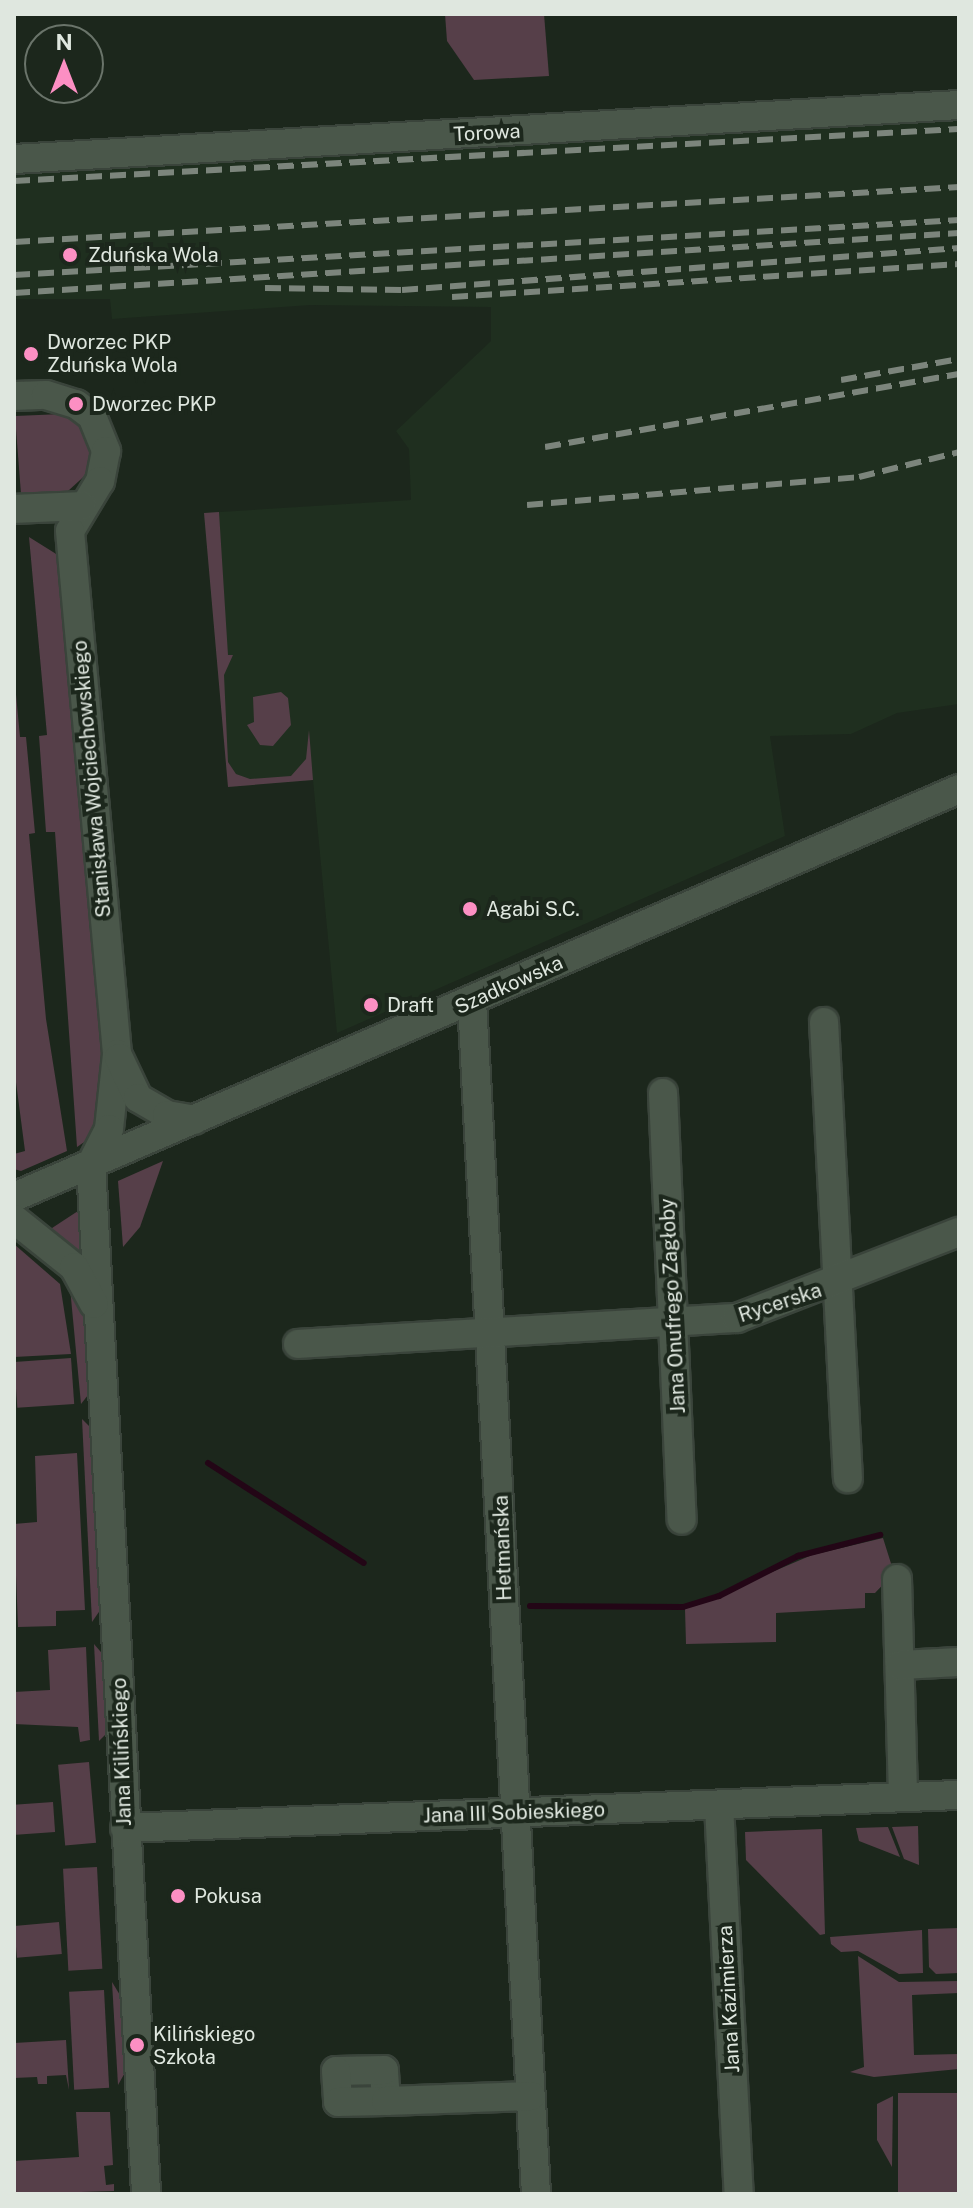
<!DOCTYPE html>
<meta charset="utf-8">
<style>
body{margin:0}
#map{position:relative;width:973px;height:2208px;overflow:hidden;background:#1c271c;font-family:"Public Sans",sans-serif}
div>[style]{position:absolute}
.built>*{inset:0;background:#1f2f1f}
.green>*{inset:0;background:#563f49;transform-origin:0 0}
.stream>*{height:6px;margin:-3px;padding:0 3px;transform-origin:3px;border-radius:3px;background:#230616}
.roads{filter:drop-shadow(2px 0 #3a443b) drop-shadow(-2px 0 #3a443b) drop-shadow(0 2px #3a443b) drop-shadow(0 -2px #3a443b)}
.minor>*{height:28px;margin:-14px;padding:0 14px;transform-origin:14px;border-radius:14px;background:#4a574a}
.rail>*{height:6px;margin-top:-3px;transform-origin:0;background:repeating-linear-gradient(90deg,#7c857c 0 16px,transparent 0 24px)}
.dots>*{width:22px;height:22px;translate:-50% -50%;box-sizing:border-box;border:4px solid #1c271c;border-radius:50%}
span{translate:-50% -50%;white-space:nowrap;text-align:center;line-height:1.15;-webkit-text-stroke:8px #1c271c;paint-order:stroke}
.street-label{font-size:20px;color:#dfe7df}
.poi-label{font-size:20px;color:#dfe7df}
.left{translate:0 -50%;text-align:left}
.frame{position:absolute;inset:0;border:16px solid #dfe7df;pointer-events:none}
.north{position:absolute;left:24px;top:24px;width:80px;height:80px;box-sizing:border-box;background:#1c271c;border:2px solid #6a746a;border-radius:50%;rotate:0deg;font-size:22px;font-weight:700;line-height:32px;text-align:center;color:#dfe7df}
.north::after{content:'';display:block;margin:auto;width:28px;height:36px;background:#fc8fc3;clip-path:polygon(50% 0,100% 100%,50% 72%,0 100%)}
</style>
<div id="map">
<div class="built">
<div style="clip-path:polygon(959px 117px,959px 704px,897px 713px,851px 734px,770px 736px,785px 836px,337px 1033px,313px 780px,228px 787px,204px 513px,411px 500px,409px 449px,396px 431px,491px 341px,491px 307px,310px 305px,112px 319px,110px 299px,14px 299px,14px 173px)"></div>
</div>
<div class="green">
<div style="clip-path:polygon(445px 14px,544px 14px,549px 76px,474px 80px,447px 41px)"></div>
<div style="clip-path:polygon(62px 414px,83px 424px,93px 446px,90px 471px,68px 491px,21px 494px,15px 416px)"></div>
<div style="clip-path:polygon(219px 512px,228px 655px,233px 655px,224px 675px,228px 762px,236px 774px,250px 779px,291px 776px,306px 759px,309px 730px,313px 780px,228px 787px,204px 513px)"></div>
<div style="clip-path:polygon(29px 537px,61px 557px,106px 1089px,93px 1136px,77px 1147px,55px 832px,46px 832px,39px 736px,47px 735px)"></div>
<div style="clip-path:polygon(14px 673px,20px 737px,26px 737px,35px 833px,29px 834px,46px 1019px,67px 1151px,21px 1171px,14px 1169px,14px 1154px,25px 1151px,14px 1067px)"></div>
<div style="clip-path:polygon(281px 692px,288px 698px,291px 725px,273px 746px,260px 745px,247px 725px,254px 722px,253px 697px)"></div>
<div style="clip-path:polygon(163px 1161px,140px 1227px,123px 1247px,118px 1181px)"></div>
<div style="clip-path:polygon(78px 1211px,81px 1243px,82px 1263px,49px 1230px)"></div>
<div style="clip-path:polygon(14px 1244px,60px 1284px,71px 1354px,14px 1357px)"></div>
<div style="clip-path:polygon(69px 1277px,85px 1315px,92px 1390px,81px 1404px)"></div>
<div style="left:71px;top:1358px;width:46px;height:57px;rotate:86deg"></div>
<div style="clip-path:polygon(82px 1419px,94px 1431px,103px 1606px,92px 1622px)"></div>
<div style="clip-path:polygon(77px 1453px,85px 1610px,56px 1611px,56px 1626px,18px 1627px,14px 1524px,37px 1522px,35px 1456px)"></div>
<div style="clip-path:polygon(883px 1538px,894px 1573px,875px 1593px,865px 1593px,865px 1608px,776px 1613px,776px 1642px,686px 1644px,685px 1609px,812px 1555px)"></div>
<div style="clip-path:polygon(94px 1644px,106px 1658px,110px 1730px,99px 1741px)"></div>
<div style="clip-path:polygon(86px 1647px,90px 1740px,80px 1742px,78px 1727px,14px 1724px,14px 1692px,50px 1690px,48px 1650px)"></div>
<div style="left:89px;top:1762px;width:81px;height:31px;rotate:85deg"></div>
<div style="left:53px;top:1802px;width:30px;height:39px;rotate:86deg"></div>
<div style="clip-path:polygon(918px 1826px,919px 1865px,904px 1859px,892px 1827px)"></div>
<div style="clip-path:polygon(888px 1827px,900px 1857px,859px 1841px,856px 1828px)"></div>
<div style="clip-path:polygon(822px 1829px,825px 1934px,820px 1935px,746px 1860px,745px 1832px)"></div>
<div style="left:97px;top:1867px;width:102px;height:34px;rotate:87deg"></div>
<div style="left:59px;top:1922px;width:32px;height:45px;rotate:85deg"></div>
<div style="clip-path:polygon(959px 1928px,959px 1973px,936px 1974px,929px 1967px,928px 1929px)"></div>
<div style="clip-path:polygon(922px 1930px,923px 1973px,899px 1974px,858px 1951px,841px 1952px,831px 1944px,830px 1937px)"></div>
<div style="clip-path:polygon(858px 1956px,899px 1982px,959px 1981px,959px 1993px,912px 1995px,914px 2055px,959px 2054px,959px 2069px,874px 2077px,850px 2072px,864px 2067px)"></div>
<div style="clip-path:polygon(112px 1982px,123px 2000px,127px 2069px,118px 2085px)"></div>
<div style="left:104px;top:1990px;width:98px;height:35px;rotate:87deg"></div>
<div style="clip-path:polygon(66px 2040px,69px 2090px,66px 2075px,47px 2076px,47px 2084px,38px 2084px,37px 2077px,14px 2078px,14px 2043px)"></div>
<div style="left:959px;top:2093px;width:101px;height:61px;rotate:90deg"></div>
<div style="clip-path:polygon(893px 2096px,892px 2167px,877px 2140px,877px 2104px)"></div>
<div style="clip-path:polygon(76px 2112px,110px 2112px,113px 2165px,104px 2166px,106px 2185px,114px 2184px,114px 2191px,14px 2194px,14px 2161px,79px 2157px)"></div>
</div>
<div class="stream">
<div style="left:208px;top:1463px;width:185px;rotate:32.7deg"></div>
<div style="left:530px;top:1606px;width:153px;rotate:0.4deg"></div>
<div style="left:683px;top:1607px;width:38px;rotate:-17deg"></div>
<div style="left:719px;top:1596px;width:89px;rotate:-26.9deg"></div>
<div style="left:798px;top:1556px;width:85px;rotate:-14.4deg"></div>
</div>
<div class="roads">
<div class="minor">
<div style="left:14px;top:159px;width:947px;rotate:-3.27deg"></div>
<div style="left:14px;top:396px;width:32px;rotate:-2deg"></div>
<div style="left:46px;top:395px;width:31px;rotate:17deg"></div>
<div style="left:76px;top:404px;width:20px;rotate:37deg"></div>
<div style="left:92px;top:416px;width:38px;rotate:68deg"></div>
<div style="left:106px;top:451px;width:31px;rotate:101deg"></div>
<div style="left:100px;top:481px;width:58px;rotate:121deg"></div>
<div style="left:70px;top:531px;width:525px;rotate:84.86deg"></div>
<div style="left:117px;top:1054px;width:75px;rotate:96.1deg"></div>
<div style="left:109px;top:1129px;width:39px;rotate:117deg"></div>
<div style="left:14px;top:509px;width:68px;rotate:-2.5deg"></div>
<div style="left:472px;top:1001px;width:1195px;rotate:86.93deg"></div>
<div style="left:824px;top:1022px;width:457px;rotate:87deg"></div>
<div style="left:119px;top:1058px;width:44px;rotate:64.6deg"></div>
<div style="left:138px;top:1098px;width:34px;rotate:30deg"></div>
<div style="left:167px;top:1115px;width:28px;rotate:10deg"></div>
<div style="left:663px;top:1093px;width:427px;rotate:87.5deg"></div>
<div style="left:91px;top:1164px;width:1031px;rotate:86.94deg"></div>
<div style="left:14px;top:1197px;width:1029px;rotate:-23.35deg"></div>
<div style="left:14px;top:1219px;width:77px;rotate:38.7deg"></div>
<div style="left:74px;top:1267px;width:42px;rotate:61.6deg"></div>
<div style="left:298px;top:1344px;width:440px;rotate:-3.4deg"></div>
<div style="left:737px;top:1318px;width:238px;rotate:-21.2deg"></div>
<div style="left:897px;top:1579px;width:218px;rotate:88.4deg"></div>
<div style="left:900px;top:1665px;width:59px;rotate:-2.9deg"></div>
<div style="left:719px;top:1805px;width:390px;rotate:87.1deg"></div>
<div style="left:125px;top:1828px;width:835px;rotate:-2.27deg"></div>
<div style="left:386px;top:2101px;width:31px;rotate:-94deg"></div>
<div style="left:384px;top:2070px;width:48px;rotate:178.8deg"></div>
<div style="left:336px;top:2071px;width:31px;rotate:86deg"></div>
<div style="left:338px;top:2102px;width:48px;rotate:-1.2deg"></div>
<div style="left:386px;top:2101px;width:145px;rotate:-2deg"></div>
</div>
</div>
<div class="rail">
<div style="left:14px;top:181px;width:946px;rotate:-3.15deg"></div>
<div style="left:14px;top:242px;width:947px;rotate:-3.33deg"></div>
<div style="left:14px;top:275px;width:947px;rotate:-3.33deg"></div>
<div style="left:265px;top:288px;width:137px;rotate:0.8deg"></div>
<div style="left:402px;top:290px;width:559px;rotate:-4.31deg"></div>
<div style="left:14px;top:293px;width:947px;rotate:-3.63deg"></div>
<div style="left:452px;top:297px;width:508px;rotate:-3.72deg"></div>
<div style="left:841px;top:380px;width:120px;rotate:-10.1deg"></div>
<div style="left:545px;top:447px;width:420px;rotate:-10deg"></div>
<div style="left:527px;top:505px;width:333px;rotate:-4.8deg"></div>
<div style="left:859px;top:477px;width:103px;rotate:-14deg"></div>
</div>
<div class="dots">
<div style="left:70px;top:255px;background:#fc8fc3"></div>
<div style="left:31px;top:354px;background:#fc8fc3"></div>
<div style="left:76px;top:404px;background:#fc8fc3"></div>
<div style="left:470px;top:909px;background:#fc8fc3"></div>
<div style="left:371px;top:1005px;background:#fc8fc3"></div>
<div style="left:178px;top:1896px;background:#fc8fc3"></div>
<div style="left:137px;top:2045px;background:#fc8fc3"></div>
</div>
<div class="street-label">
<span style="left:487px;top:133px;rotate:-3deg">Torowa</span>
<span style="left:92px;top:779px;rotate:-95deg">Stanisława Wojciechowskiego</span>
<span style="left:509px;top:985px;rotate:-24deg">Szadkowska</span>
<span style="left:780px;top:1303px;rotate:-18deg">Rycerska</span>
<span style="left:673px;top:1306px;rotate:-93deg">Jana Onufrego Zagłoby</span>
<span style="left:503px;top:1548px;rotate:-92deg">Hetmańska</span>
<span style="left:122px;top:1752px;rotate:-92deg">Jana Kilińskiego</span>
<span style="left:514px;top:1813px;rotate:-2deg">Jana III Sobieskiego</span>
<span style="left:729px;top:1999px;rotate:-93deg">Jana Kazimierza</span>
</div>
<div class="poi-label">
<span class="left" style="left:88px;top:255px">Zduńska Wola</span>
<span class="left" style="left:47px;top:354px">Dworzec PKP<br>Zduńska Wola</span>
<span class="left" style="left:92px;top:404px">Dworzec PKP</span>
<span class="left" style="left:486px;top:909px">Agabi S.C.</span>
<span class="left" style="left:387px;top:1005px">Draft</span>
<span class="left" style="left:194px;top:1896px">Pokusa</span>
<span class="left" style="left:153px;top:2046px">Kilińskiego<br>Szkoła</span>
</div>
<div class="frame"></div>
<div class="north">N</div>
</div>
